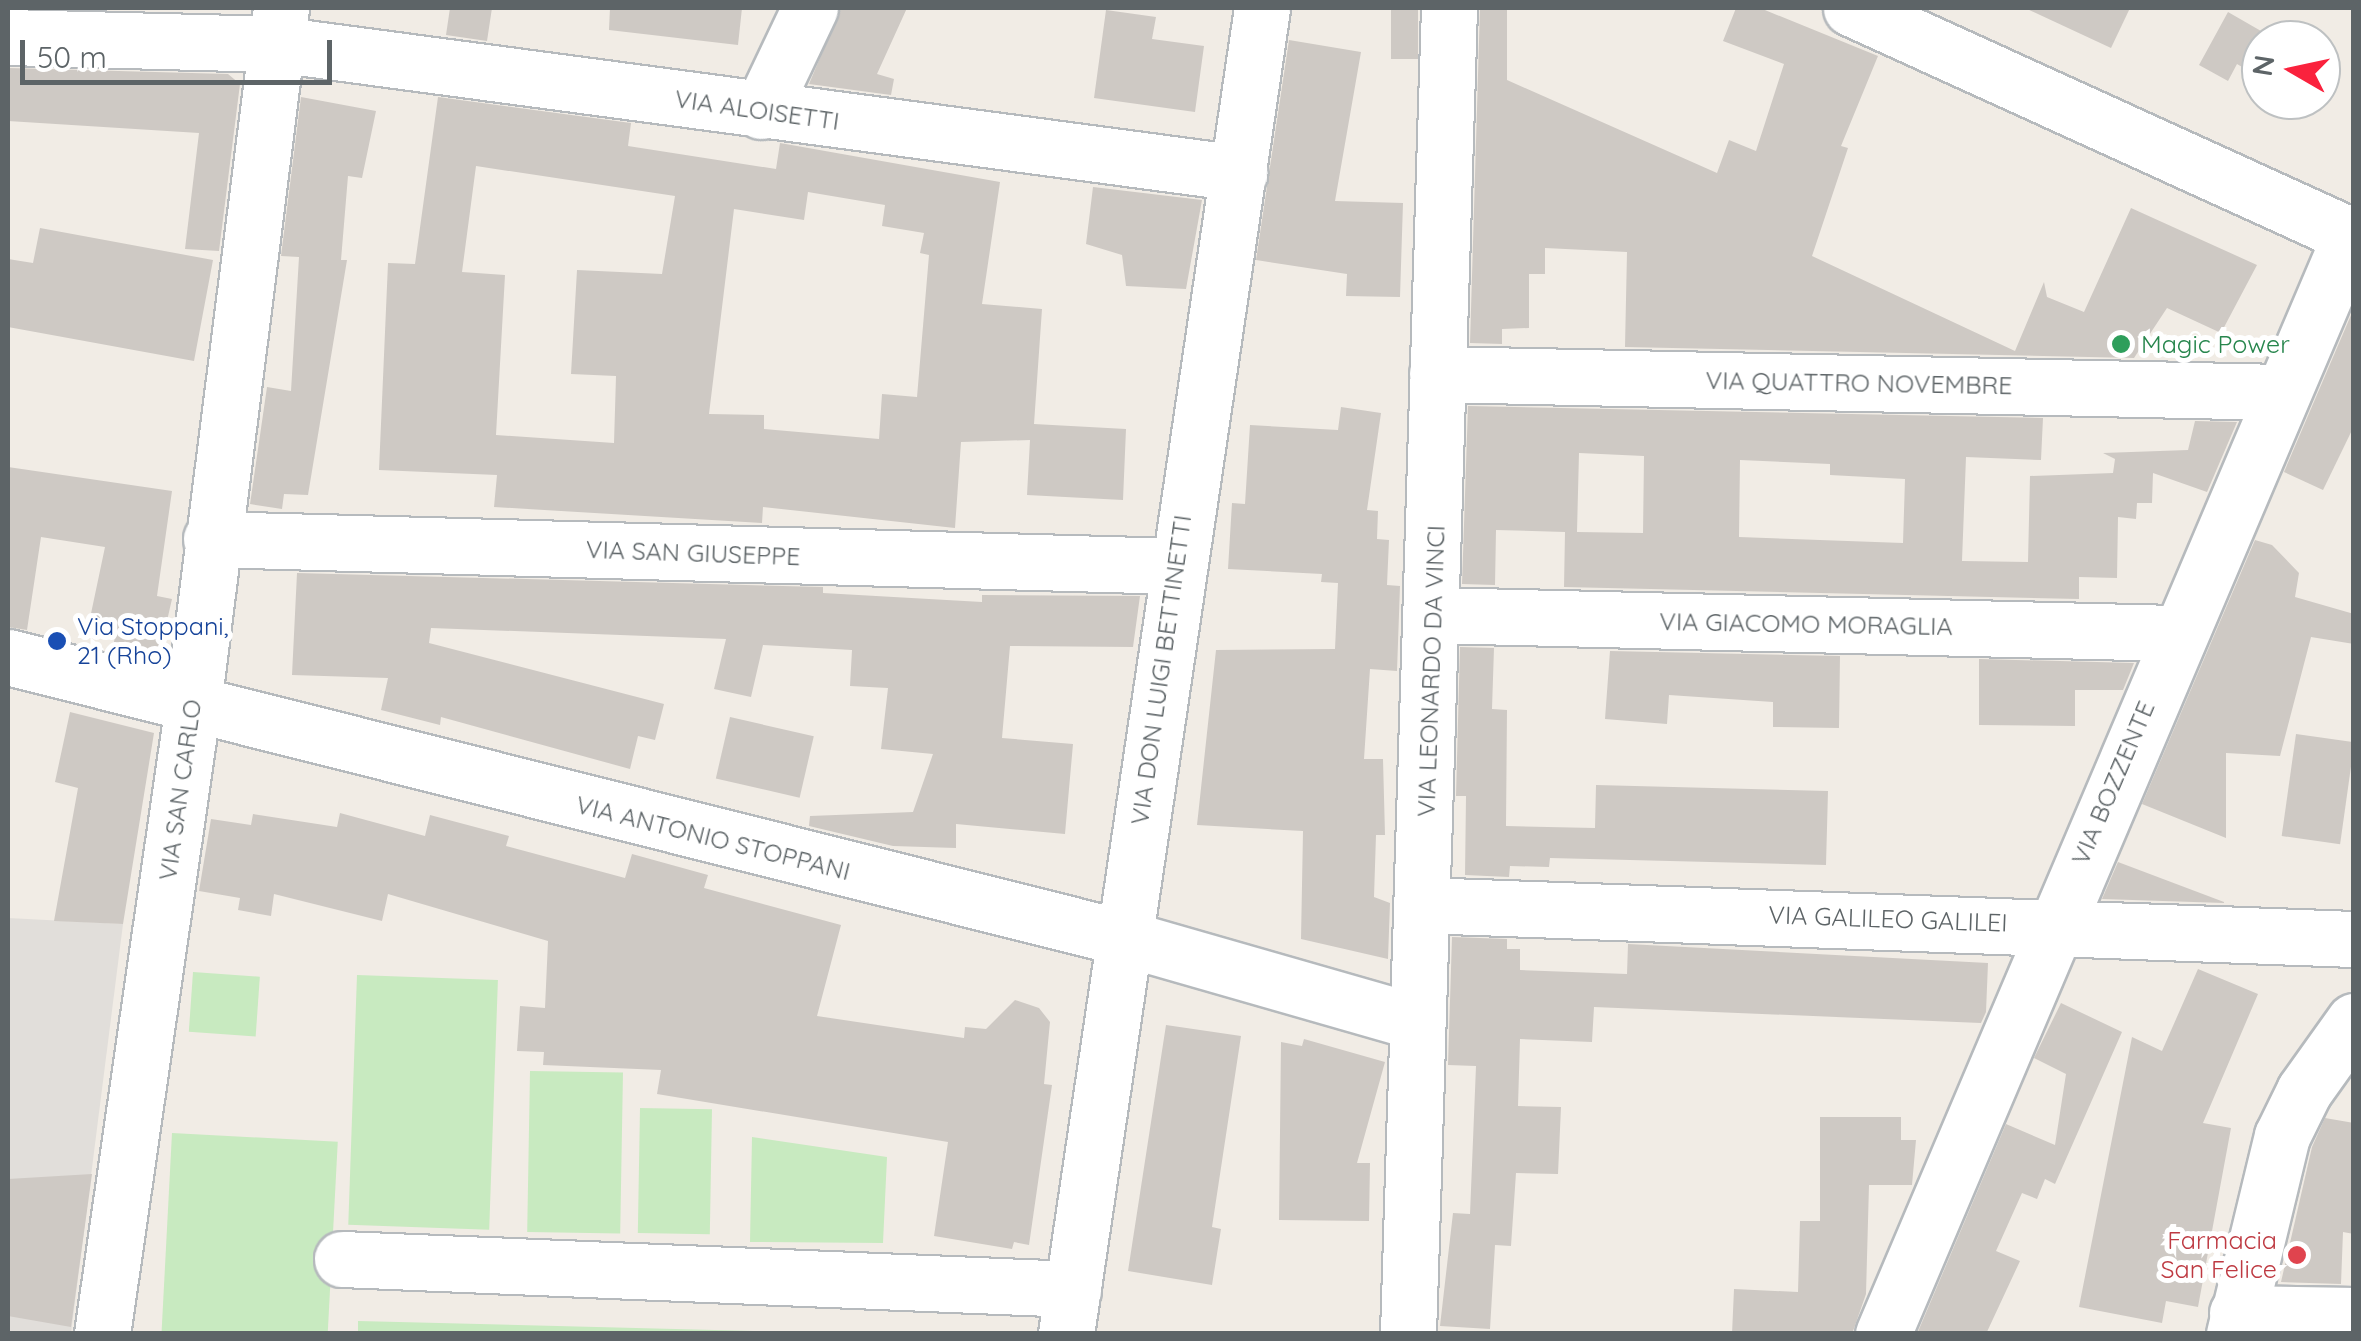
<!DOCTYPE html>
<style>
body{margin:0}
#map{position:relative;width:2361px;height:1341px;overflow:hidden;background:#f1ece5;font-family:Quicksand,sans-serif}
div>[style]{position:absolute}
.industrial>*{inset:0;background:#e1deda}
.green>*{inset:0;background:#c8eac0;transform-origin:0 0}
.building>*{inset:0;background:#cec9c4;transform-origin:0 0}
.roads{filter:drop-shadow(2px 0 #b6babd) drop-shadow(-2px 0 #b6babd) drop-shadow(0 2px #b6babd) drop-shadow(0 -2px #b6babd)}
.minor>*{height:55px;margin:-27.5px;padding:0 27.5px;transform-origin:27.5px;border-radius:27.5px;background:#fff}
.dots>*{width:28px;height:28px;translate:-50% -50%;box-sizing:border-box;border:5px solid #fff;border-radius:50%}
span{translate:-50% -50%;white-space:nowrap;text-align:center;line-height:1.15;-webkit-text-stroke:10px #fff;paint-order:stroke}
.street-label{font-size:25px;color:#5d6467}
.leisure-label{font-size:25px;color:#27864d}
.left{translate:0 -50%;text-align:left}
.transit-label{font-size:25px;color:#164399}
.health-label{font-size:25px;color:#be3a42}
.right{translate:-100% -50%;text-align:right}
.frame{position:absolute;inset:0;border:10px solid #5d6467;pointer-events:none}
.north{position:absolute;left:2241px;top:20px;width:100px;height:100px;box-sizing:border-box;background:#fff;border:2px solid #bec1c2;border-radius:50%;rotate:279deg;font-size:28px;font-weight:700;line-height:40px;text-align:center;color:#5d6467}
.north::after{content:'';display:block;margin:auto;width:35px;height:45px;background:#fa223d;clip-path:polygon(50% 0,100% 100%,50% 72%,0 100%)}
.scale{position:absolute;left:20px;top:40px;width:312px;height:45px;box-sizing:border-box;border:5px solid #5d6467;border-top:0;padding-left:12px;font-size:30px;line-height:35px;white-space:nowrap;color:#5d6467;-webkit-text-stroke:8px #fff;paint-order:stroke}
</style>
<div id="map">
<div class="industrial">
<div style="clip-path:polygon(8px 918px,123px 924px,71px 1333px,8px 1333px)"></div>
</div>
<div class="green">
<div style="left:193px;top:972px;width:67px;height:60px;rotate:4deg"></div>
<div style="left:357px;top:975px;width:141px;height:250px;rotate:2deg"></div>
<div style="left:530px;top:1071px;width:93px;height:161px;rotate:1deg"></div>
<div style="left:640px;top:1108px;width:72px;height:125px;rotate:1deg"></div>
<div style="left:172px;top:1133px;width:166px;height:201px;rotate:3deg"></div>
<div style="clip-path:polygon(752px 1137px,887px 1157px,883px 1243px,750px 1242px)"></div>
<div style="clip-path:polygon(358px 1321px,838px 1333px,358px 1334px)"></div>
</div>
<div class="building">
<div style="clip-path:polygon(450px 8px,492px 8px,487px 41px,446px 35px)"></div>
<div style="clip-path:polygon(610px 8px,742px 8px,738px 45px,609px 30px)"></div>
<div style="clip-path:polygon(841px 8px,907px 8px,877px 74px,894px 79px,891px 95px,809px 84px)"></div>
<div style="left:1391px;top:8px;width:27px;height:51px"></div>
<div style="clip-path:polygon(1480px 8px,1507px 8px,1507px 80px,1717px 173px,1729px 140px,1756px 151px,1784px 64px,1723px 41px,1736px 8px,1760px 8px,1878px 56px,1841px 146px,1848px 148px,1812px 256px,2015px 351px,2044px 282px,2047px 297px,2084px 312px,2131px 208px,2257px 265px,2221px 333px,2167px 308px,2134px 358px,1625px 347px,1627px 252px,1545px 248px,1545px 274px,1529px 274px,1529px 328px,1502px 329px,1502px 344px,1470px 343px)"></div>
<div style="clip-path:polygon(2025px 8px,2130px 8px,2111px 48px)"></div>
<div style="clip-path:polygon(1106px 10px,1156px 17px,1152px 39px,1204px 46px,1195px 112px,1094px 98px)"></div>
<div style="clip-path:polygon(2228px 12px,2261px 31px,2261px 78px,2237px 64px,2228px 81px,2199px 65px)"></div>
<div style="clip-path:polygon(1289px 40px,1361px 52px,1335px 201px,1403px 203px,1400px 297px,1346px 296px,1347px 274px,1256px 260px)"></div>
<div style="clip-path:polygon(9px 68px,228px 74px,240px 84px,219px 251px,185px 249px,199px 133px,8px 121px)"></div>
<div style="clip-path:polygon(301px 97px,376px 111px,362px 178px,348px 176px,341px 260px,347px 260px,308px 495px,284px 494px,282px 509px,250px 504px,267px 387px,291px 391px,299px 257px,281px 256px)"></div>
<div style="clip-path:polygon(evenodd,438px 97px,631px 123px,628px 146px,776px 169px,780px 143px,1000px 182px,982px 304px,1042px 309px,1034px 424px,1126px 429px,1123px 500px,1027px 495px,1030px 440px,961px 442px,955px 528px,763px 507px,762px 523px,494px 507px,497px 475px,379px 470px,388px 263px,415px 264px,438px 97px,476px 166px,675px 196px,662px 274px,577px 270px,571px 374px,616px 376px,614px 443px,496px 435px,505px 275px,462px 272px,476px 166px,438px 97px,808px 192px,885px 205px,882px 226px,924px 233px,920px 253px,929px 255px,917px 397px,882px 394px,879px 439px,764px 429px,764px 415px,709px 414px,734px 209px,804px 220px,808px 192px)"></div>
<div style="clip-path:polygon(1093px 187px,1202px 200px,1186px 289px,1126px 286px,1122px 255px,1086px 244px)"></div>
<div style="clip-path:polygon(40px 228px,213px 260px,194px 361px,8px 327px,8px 259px,33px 263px)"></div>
<div style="clip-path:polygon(2354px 308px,2354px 426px,2323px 490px,2284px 472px)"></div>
<div style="clip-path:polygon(evenodd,1468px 406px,2043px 418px,2041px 460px,1966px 457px,1962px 561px,2028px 562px,2030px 476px,2113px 473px,2115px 459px,2103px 453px,2188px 450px,2195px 421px,2237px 422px,2207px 492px,2153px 473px,2152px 503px,2137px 503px,2136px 519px,2118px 517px,2117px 578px,2079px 577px,2079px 599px,1564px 587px,1565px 532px,1496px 530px,1495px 585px,1462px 584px,1468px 406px,1579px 453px,1644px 456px,1643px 533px,1577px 532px,1579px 453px,1468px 406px,1740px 460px,1830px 464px,1830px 475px,1905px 479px,1903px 543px,1739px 537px,1740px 460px)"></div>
<div style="clip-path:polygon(1341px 407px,1381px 413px,1367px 510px,1378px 511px,1377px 539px,1389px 540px,1387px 585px,1400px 586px,1397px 671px,1370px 669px,1364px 759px,1383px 759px,1385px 835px,1376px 835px,1374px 897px,1390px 903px,1388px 959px,1301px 939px,1303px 831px,1197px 825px,1216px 650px,1335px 649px,1338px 583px,1321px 582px,1322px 574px,1228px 569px,1232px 503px,1245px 504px,1250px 425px,1338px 430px)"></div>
<div style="clip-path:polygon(8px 467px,172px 491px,157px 596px,172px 599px,158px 660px,112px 650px,117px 629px,89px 623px,105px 547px,41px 537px,27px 630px,8px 627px)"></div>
<div style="clip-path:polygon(2255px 540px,2272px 545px,2299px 573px,2295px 597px,2354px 614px,2354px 644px,2311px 637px,2280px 756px,2226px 753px,2226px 838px,2142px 804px)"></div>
<div style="clip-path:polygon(297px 573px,823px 587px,823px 593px,982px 602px,982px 595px,1140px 596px,1133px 647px,1010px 646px,1002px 738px,1073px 744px,1065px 834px,956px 824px,956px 848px,893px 846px,809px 826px,810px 816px,913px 812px,933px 754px,881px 749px,888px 688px,850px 686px,852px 650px,763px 645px,751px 697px,714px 689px,726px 639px,431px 628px,429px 643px,664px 704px,655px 740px,638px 736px,630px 769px,441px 717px,440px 725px,381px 710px,388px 678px,292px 675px)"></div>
<div style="clip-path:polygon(1460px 647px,1494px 648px,1492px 709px,1507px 710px,1506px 826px,1595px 828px,1596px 785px,1828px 791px,1826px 865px,1550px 858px,1549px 867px,1510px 866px,1509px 877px,1465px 875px,1466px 796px,1456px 796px)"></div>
<div style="clip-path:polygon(1610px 651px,1840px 656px,1839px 728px,1773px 727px,1773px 702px,1669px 695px,1667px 724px,1605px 719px)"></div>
<div style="clip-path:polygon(1979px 659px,2134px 663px,2123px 690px,2075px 690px,2075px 726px,1979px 725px)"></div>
<div style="clip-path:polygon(70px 712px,154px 733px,123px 924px,54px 921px,78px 788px,55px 782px)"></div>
<div style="left:730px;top:717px;width:86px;height:63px;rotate:13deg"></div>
<div style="left:2296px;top:734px;width:59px;height:103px;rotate:8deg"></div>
<div style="clip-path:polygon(340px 813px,425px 836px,430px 815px,509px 836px,506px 846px,625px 878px,632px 854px,708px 875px,704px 888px,841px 925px,817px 1016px,964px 1038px,965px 1027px,986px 1029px,1015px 1000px,1039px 1008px,1050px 1022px,1044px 1084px,1052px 1085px,1029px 1245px,1014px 1242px,1012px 1249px,934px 1236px,948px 1142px,657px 1094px,661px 1070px,543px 1065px,544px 1052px,517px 1051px,520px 1006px,545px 1008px,548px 941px,388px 894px,382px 921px,274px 894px,271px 916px,238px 910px,240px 898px,199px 891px,211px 819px,251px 825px,253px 814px,337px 827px)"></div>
<div style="clip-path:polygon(2118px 862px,2224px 902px,2224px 903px,2102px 899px)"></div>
<div style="clip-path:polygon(1452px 937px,1507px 939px,1507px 949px,1520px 949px,1520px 970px,1627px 974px,1628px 944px,1988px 963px,1986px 1012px,1981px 1023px,1594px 1007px,1592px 1042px,1520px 1039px,1518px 1106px,1561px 1107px,1558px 1174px,1516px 1173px,1511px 1246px,1495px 1245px,1490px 1329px,1440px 1326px,1453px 1213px,1470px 1214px,1476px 1066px,1448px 1065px)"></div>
<div style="clip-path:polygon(2198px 969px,2258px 994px,2203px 1123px,2231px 1128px,2198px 1307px,2166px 1301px,2162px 1323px,2079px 1307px,2132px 1037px,2162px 1051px)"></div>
<div style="clip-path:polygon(2061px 1003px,2122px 1032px,2055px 1184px,2045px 1179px,2037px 1199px,2022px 1193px,1996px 1251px,2020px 1261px,1986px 1334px,1917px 1334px,2006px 1124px,2055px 1145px,2066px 1074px,2034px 1058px)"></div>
<div style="clip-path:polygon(1166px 1025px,1241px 1036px,1212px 1227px,1221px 1229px,1212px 1285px,1128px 1271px)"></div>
<div style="clip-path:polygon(1304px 1039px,1385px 1062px,1357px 1163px,1370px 1163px,1369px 1221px,1279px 1220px,1281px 1042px,1302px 1046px)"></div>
<div style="clip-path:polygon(1820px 1117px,1901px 1117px,1901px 1140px,1916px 1140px,1912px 1185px,1869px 1185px,1866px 1294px,1852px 1334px,1732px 1334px,1734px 1289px,1798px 1292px,1800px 1221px,1820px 1221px)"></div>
<div style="clip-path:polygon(2325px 1118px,2354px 1123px,2354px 1234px,2343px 1232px,2341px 1284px,2281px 1282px,2312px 1147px)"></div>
<div style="clip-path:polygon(92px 1174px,71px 1327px,8px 1316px,8px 1179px)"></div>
</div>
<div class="roads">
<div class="minor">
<div style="left:1851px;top:8px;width:553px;rotate:24.48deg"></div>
<div style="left:8px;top:37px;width:268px;rotate:1.5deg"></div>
<div style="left:276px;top:44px;width:972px;rotate:7.63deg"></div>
<div style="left:761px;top:111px;width:114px;rotate:-64.6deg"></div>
<div style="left:1437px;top:374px;width:843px;rotate:1.22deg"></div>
<div style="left:211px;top:539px;width:964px;rotate:1.6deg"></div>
<div style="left:1434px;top:615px;width:744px;rotate:1.39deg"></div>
<div style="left:8px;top:657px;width:1151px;rotate:14.13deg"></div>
<div style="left:1124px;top:938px;width:305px;rotate:16deg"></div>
<div style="left:1422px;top:905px;width:933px;rotate:2.09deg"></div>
<div style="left:342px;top:1259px;width:732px;rotate:2.35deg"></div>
<div style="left:2237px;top:1313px;width:117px;rotate:1deg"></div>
<div style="left:102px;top:1334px;width:637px;rotate:-81.78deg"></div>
<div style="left:193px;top:704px;width:702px;rotate:-82.79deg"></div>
<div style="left:1066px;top:1334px;width:1340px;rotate:-81.59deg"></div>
<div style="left:1408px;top:1334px;width:1327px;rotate:-88.23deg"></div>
<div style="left:1883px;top:1334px;width:1193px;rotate:-66.96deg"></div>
<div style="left:2234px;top:1334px;width:204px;rotate:-76.4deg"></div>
<div style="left:2282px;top:1136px;width:50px;rotate:-63.9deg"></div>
<div style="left:2304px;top:1091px;width:86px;rotate:-54.5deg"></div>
</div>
</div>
<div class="dots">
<div style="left:2121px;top:344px;background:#2e9e5b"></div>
<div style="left:57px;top:641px;background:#1a4fb4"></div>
<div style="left:2297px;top:1255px;background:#e0444e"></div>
</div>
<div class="street-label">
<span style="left:757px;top:110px;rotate:8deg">VIA ALOISETTI</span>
<span style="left:1859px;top:383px;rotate:1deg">VIA QUATTRO NOVEMBRE</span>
<span style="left:693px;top:553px;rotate:2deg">VIA SAN GIUSEPPE</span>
<span style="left:1806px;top:624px;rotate:1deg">VIA GIACOMO MORAGLIA</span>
<span style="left:1161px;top:670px;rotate:-82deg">VIA DON LUIGI BETTINETTI</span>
<span style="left:1431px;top:671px;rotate:-88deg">VIA LEONARDO DA VINCI</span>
<span style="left:2113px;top:783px;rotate:-67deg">VIA BOZZENTE</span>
<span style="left:180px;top:790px;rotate:-82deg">VIA SAN CARLO</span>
<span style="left:713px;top:838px;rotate:14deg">VIA ANTONIO STOPPANI</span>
<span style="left:1888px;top:919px;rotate:2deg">VIA GALILEO GALILEI</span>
</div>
<div class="leisure-label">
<span class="left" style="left:2141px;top:344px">Magic Power</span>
</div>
<div class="transit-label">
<span class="left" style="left:77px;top:641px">Via Stoppani,<br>21 (Rho)</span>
</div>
<div class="health-label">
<span class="right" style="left:2277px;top:1255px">Farmacia<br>San Felice</span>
</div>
<div class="frame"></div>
<div class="north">N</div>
<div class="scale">50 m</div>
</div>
